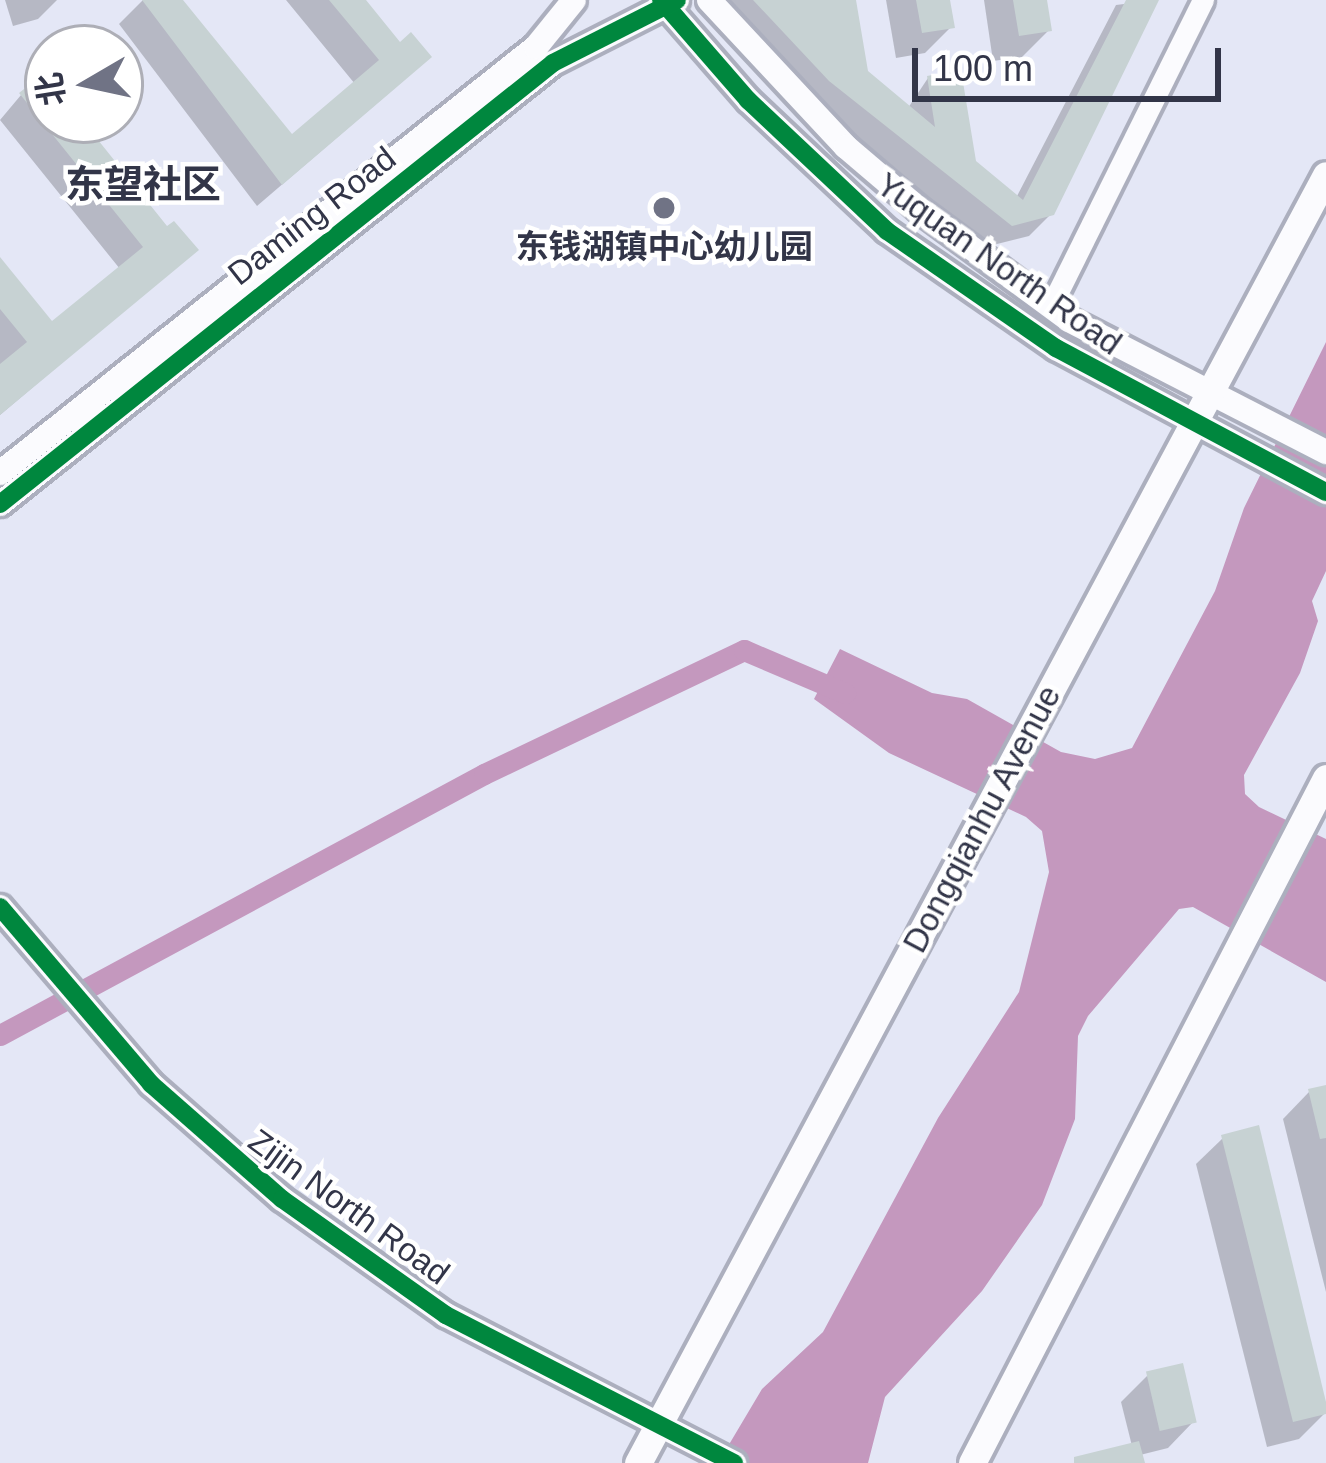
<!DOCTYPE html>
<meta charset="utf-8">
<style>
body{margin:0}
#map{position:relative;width:1326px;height:1463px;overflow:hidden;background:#e4e7f6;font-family:Helvetica,"Noto Sans SC",sans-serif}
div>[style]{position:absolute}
.water>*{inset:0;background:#c498be}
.shadow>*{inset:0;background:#0003}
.canal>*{height:21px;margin:-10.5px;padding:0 10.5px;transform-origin:10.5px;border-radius:10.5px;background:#c498be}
.building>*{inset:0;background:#c7d2d3;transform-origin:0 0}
.roads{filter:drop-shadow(3px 0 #acafbe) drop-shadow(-3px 0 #acafbe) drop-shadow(0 3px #acafbe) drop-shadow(0 -3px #acafbe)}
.minor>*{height:21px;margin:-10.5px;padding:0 10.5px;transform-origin:10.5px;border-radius:10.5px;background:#fbfbfe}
.tertiary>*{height:24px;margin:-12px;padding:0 12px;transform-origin:12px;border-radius:12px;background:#fbfbfe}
.secondary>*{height:27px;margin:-13.5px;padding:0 13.5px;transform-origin:13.5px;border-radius:13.5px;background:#fbfbfe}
.cycleway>*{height:18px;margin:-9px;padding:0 9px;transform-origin:9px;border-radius:9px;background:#00873e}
.dots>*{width:33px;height:33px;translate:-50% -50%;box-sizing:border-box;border:6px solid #fff;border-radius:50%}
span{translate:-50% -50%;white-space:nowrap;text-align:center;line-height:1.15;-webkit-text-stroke:9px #fff;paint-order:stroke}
.street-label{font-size:33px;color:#323548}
.poi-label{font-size:33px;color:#323548;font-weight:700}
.quarter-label{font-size:39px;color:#323548;font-weight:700}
.north{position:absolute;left:24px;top:24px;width:120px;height:120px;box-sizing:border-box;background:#fff;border:3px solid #adaeb6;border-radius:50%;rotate:261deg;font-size:33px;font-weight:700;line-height:48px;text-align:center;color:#323548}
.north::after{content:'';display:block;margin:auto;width:42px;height:54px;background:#707385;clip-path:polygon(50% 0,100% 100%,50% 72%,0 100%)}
.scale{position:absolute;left:912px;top:48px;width:309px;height:54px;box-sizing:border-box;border:6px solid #323548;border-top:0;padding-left:15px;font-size:36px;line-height:42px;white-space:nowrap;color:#323548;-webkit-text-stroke:9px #fff;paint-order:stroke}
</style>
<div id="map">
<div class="water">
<div style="clip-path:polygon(1326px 342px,1326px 571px,1312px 601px,1318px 621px,1300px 673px,1244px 775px,1245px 794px,1259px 807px,1326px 839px,1326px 982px,1193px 907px,1179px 909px,1088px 1016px,1078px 1036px,1075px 1119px,1042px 1205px,982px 1291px,885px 1397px,868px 1463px,718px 1463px,762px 1389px,823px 1332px,938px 1118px,1019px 992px,1049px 872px,1042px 831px,1026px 817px,889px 753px,814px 699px,840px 649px,932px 693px,967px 699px,1061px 752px,1095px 759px,1132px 748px,1215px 591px,1244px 508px)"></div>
</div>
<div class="shadow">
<div style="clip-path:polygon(5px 0,57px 0,38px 19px,13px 26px)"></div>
<div style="clip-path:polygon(143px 0,179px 0,291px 139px,355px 84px,286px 0,362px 0,404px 80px,257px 206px,119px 24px)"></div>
<div style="clip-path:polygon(712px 0,853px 0,865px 73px,908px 108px,928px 78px,974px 163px,1016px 198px,1116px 5px,1156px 0,1051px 214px,1029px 236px,989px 246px,808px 102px)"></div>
<div style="clip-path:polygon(886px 0,947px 0,951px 27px,925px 53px,896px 58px)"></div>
<div style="clip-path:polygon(984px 0,1044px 0,1049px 30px,1022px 57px,993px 61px)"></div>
<div style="clip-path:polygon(48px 82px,48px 120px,78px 120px,167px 231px,195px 250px,0 415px,0 262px,52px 326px,120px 269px,0 120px,21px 95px)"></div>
<div style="clip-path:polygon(1326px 1088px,1326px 1292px,1283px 1119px,1309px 1092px)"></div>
<div style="clip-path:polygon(1223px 1138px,1326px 1412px,1299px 1439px,1267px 1447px,1196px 1164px)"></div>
<div style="clip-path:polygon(1148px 1375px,1194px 1421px,1168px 1448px,1140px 1455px,1142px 1463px,1094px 1463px,1132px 1446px,1121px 1402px)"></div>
</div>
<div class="canal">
<div style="left:0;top:1035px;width:550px;rotate:-28.34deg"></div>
<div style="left:484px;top:774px;width:288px;rotate:-25.5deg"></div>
<div style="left:744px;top:650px;width:110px;rotate:23.1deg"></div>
</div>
<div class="building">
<div style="clip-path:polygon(142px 0,183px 0,292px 134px,379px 60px,329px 0,366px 0,400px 42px,411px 32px,432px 57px,282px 185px)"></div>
<div style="clip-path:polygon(753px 0,856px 0,868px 71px,935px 127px,927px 76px,961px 70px,976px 161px,1023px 200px,1126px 0,1159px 0,1054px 215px,1012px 226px,829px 81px)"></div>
<div style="clip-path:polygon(916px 0,950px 0,955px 28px,922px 33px)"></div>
<div style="clip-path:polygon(1013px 0,1047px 0,1052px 31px,1019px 36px)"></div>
<div style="clip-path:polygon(48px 70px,48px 120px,82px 120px,167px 226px,174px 221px,199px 250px,0 415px,0 364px,27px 342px,0 309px,0 257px,52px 321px,143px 247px,19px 93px)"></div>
<div style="clip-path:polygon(1326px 1085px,1326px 1138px,1320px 1139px,1308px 1089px)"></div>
<div style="clip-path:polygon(1259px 1125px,1326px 1402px,1326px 1414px,1293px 1422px,1221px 1135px)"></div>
<div style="left:1183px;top:1363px;width:61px;height:38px;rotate:77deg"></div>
<div style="clip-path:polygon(1139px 1441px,1145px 1463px,1074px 1463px,1074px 1457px)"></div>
</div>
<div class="roads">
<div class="minor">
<div style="left:1051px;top:306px;width:342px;rotate:-63.6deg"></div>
</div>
<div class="tertiary">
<div style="left:661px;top:0;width:133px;rotate:49deg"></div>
<div style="left:748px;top:100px;width:191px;rotate:43.3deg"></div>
<div style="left:887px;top:231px;width:206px;rotate:34.7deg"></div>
<div style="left:1056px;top:348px;width:306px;rotate:28.1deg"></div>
<div style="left:709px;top:0;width:201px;rotate:47deg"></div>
<div style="left:846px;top:147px;width:97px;rotate:40.4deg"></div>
<div style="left:920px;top:210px;width:185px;rotate:36.4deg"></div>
<div style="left:1069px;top:320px;width:289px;rotate:27.2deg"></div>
<div style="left:0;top:473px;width:685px;rotate:-38.48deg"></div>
<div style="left:536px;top:47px;width:60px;rotate:-51deg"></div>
<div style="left:0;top:504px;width:707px;rotate:-38.57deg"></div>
<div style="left:553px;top:63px;width:139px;rotate:-26.9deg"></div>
<div style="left:0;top:907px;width:233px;rotate:49.5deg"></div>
<div style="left:151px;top:1084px;width:174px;rotate:41.3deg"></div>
<div style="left:282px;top:1199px;width:201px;rotate:35.3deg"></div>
<div style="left:446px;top:1315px;width:324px;rotate:27.2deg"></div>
</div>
<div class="secondary">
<div style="left:638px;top:1463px;width:1460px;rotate:-61.89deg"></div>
<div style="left:972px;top:1463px;width:771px;rotate:-62.67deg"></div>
</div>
</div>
<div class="cycleway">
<div style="left:661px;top:0;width:133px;rotate:49deg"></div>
<div style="left:748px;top:100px;width:191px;rotate:43.3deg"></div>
<div style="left:887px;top:231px;width:206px;rotate:34.7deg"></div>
<div style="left:1056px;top:348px;width:306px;rotate:28.1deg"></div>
<div style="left:0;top:504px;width:707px;rotate:-38.57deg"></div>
<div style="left:553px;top:63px;width:139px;rotate:-26.9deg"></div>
<div style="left:0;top:907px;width:233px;rotate:49.5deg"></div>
<div style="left:151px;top:1084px;width:174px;rotate:41.3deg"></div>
<div style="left:282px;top:1199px;width:201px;rotate:35.3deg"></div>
<div style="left:446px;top:1315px;width:324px;rotate:27.2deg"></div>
</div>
<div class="dots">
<div style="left:664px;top:208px;background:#707385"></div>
</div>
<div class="street-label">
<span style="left:312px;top:216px;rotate:-38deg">Daming Road</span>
<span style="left:999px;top:264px;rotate:35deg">Yuquan North Road</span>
<span style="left:982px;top:819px;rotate:-62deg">Dongqianhu Avenue</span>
<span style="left:349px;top:1207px;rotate:36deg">Zijin North Road</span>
</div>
<div class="poi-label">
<span style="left:664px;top:247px">东钱湖镇中心幼儿园</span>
</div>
<div class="quarter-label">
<span style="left:143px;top:185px">东望社区</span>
</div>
<div class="north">北</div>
<div class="scale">100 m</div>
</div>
